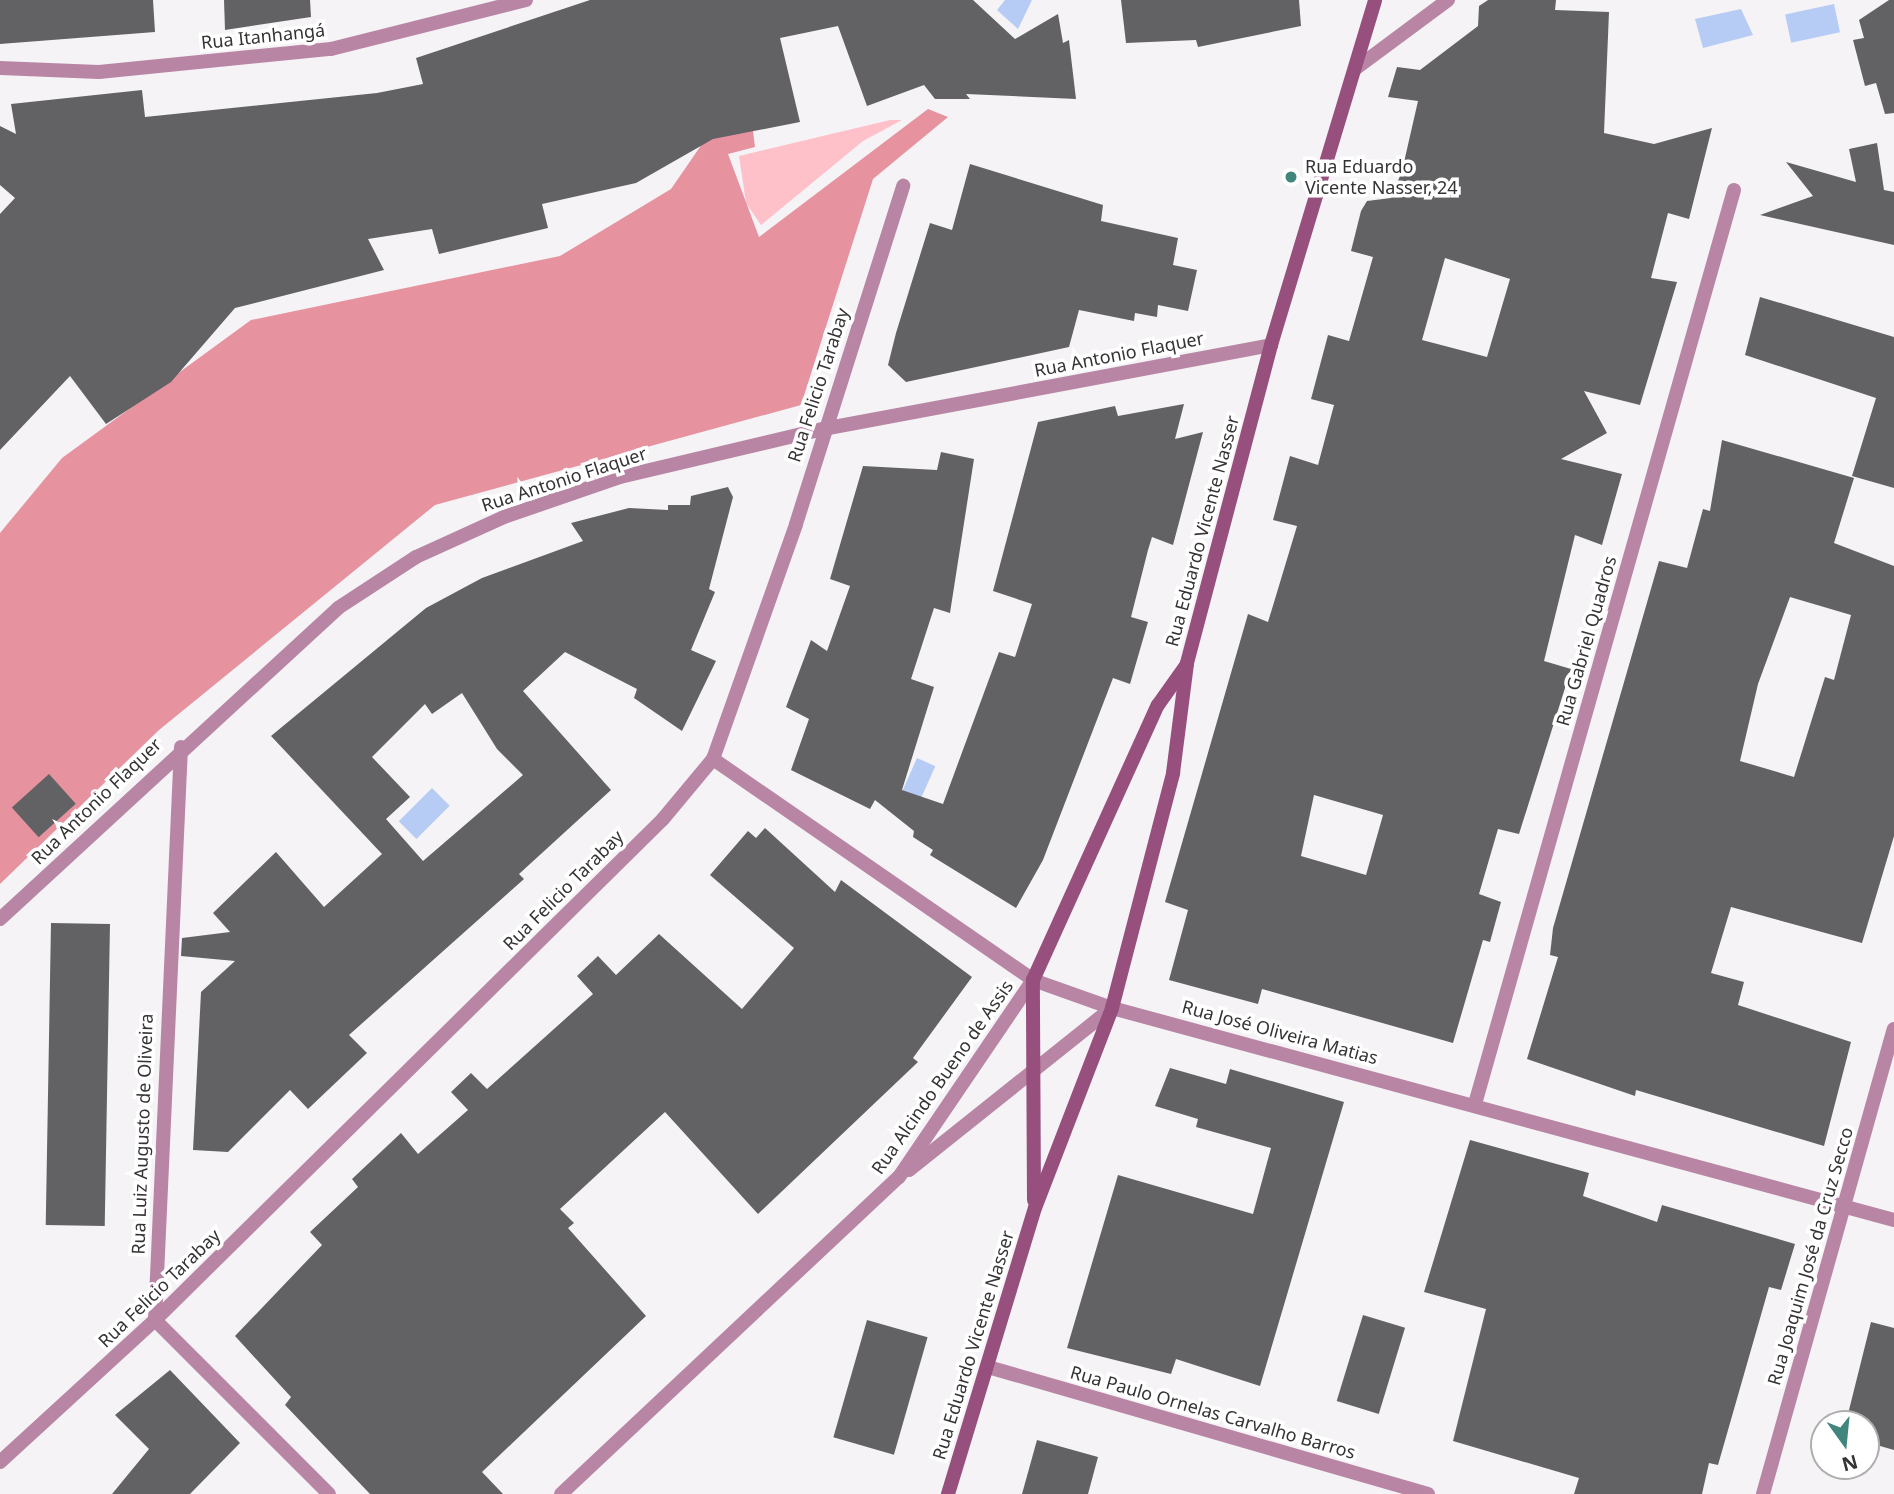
<!DOCTYPE html>
<meta charset="utf-8">
<style>
body{margin:0}
#map{position:relative;width:1894px;height:1494px;overflow:hidden;background:#f5f3f6;font-family:"Noto Sans",sans-serif}
div>[style]{position:absolute}
.green>*{inset:0;background:#fec1ca}
.forest>*{inset:0;background:#e6929f}
.water>*{inset:0;background:#b6ccf5;transform-origin:0 0}
.building>*{inset:0;background:#626264;transform-origin:0 0}
.street>*{height:14px;margin:-7px;padding:0 7px;transform-origin:7px;border-radius:7px;background:#b886a4}
.secondary>*{height:14px;margin:-7px;padding:0 7px;transform-origin:7px;border-radius:7px;background:#974f7d}
.dots>*{width:19px;height:19px;translate:-50% -50%;box-sizing:border-box;border:4px solid #fff;border-radius:50%}
span{translate:-50% -50%;white-space:nowrap;text-align:center;line-height:1.15;-webkit-text-stroke:7px #fff;paint-order:stroke}
.street-label{font-size:18px;color:#343435}
.poi-label{font-size:18px;color:#343435}
.left{translate:0 -50%;text-align:left}
.north{position:absolute;left:1810px;top:1410px;width:70px;height:70px;box-sizing:border-box;background:#fff;border:2px solid #aeaeae;border-radius:50%;rotate:165deg;font-size:19px;font-weight:700;line-height:28px;text-align:center;color:#343435}
.north::after{content:'';display:block;margin:auto;width:24px;height:32px;background:#40867c;clip-path:polygon(50% 0,100% 100%,50% 72%,0 100%)}
</style>
<div id="map">
<div class="green">
<div style="clip-path:polygon(890px 120px,902px 120px,863px 141px,761px 225px,746px 203px,739px 156px)"></div>
</div>
<div class="forest">
<div style="clip-path:polygon(928px 109px,948px 117px,873px 179px,801px 405px,435px 505px,159px 730px,0 884px,0 533px,62px 458px,251px 320px,560px 256px,671px 189px,711px 131px,753px 131px,755px 147px,728px 154px,759px 237px)"></div>
</div>
<div class="water">
<div style="clip-path:polygon(1005px 0,1032px 0,1018px 29px,997px 10px)"></div>
<div style="left:1834px;top:4px;width:29px;height:50px;rotate:78deg"></div>
<div style="clip-path:polygon(1741px 9px,1753px 35px,1703px 48px,1695px 19px)"></div>
<div style="left:917px;top:758px;width:20px;height:36px;rotate:24deg"></div>
<div style="left:432px;top:788px;width:25px;height:47px;rotate:45deg"></div>
</div>
<div class="building">
<div style="clip-path:polygon(0 0,153px 0,155px 32px,0 44px)"></div>
<div style="clip-path:polygon(224px 0,310px 0,311px 17px,225px 30px)"></div>
<div style="clip-path:polygon(590px 0,973px 0,1015px 39px,1058px 14px,1063px 43px,1069px 40px,1076px 99px,966px 94px,970px 99px,935px 99px,924px 85px,867px 106px,838px 26px,780px 38px,800px 122px,713px 139px,636px 183px,542px 204px,548px 228px,439px 254px,432px 229px,368px 239px,384px 270px,235px 308px,171px 382px,106px 424px,70px 376px,0 450px,0 214px,15px 198px,0 185px,0 126px,16px 134px,11px 104px,142px 90px,145px 117px,377px 93px,423px 84px,416px 58px)"></div>
<div style="clip-path:polygon(1121px 0,1299px 0,1301px 26px,1198px 47px,1196px 40px,1126px 43px)"></div>
<div style="clip-path:polygon(evenodd,1488px 0,1556px 0,1555px 10px,1609px 12px,1604px 133px,1654px 144px,1712px 128px,1689px 219px,1668px 213px,1651px 278px,1677px 282px,1640px 405px,1584px 391px,1607px 433px,1561px 459px,1622px 474px,1602px 545px,1575px 535px,1544px 661px,1571px 669px,1519px 834px,1498px 829px,1479px 894px,1501px 902px,1490px 942px,1483px 940px,1453px 1043px,1262px 989px,1258px 1004px,1169px 980px,1188px 910px,1165px 902px,1248px 614px,1268px 622px,1297px 526px,1273px 520px,1290px 456px,1318px 465px,1334px 405px,1311px 399px,1328px 335px,1349px 341px,1373px 257px,1351px 251px,1361px 211px,1367px 201px,1391px 198px,1402px 171px,1418px 101px,1388px 97px,1397px 67px,1420px 70px,1478px 26px,1479px 6px,1488px 0,1445px 258px,1510px 279px,1487px 357px,1422px 340px,1445px 258px,1488px 0,1314px 795px,1383px 815px,1366px 875px,1301px 856px,1314px 795px)"></div>
<div style="clip-path:polygon(1889px 0,1894px 0,1894px 113px,1885px 114px,1876px 83px,1865px 86px,1853px 40px,1864px 38px,1859px 20px)"></div>
<div style="clip-path:polygon(1877px 143px,1884px 190px,1894px 192px,1894px 245px,1760px 215px,1813px 196px,1786px 162px,1856px 182px,1849px 149px)"></div>
<div style="clip-path:polygon(970px 164px,1103px 205px,1101px 221px,1178px 238px,1173px 265px,1197px 270px,1188px 311px,1158px 305px,1157px 317px,1135px 313px,1134px 321px,1079px 310px,1069px 347px,906px 382px,888px 365px,896px 333px,930px 223px,952px 230px)"></div>
<div style="clip-path:polygon(1760px 297px,1894px 337px,1894px 488px,1852px 476px,1876px 398px,1745px 355px)"></div>
<div style="clip-path:polygon(1184px 404px,1175px 439px,1203px 432px,1173px 545px,1152px 537px,1148px 550px,1131px 617px,1148px 622px,1130px 684px,1113px 678px,1043px 860px,1016px 908px,930px 855px,933px 850px,913px 837px,914px 831px,875px 800px,870px 809px,791px 770px,809px 719px,786px 707px,811px 640px,827px 651px,850px 586px,830px 579px,863px 466px,937px 470px,941px 452px,974px 459px,950px 613px,934px 608px,911px 679px,934px 687px,902px 790px,943px 804px,999px 652px,1015px 657px,1032px 604px,993px 591px,1038px 422px,1115px 406px,1118px 416px)"></div>
<div style="clip-path:polygon(evenodd,1722px 440px,1854px 478px,1834px 543px,1894px 566px,1894px 836px,1862px 943px,1731px 907px,1711px 973px,1744px 982px,1738px 1005px,1851px 1042px,1824px 1146px,1636px 1090px,1635px 1096px,1527px 1059px,1558px 957px,1550px 955px,1553px 928px,1659px 561px,1687px 568px,1703px 509px,1710px 511px,1722px 440px,1790px 597px,1851px 615px,1834px 680px,1825px 677px,1794px 777px,1740px 761px,1758px 684px,1790px 597px)"></div>
<div style="clip-path:polygon(evenodd,728px 487px,733px 497px,709px 589px,715px 592px,691px 650px,716px 661px,682px 731px,634px 698px,637px 689px,565px 652px,523px 691px,611px 790px,519px 874px,524px 879px,349px 1035px,367px 1053px,308px 1109px,290px 1090px,228px 1152px,193px 1150px,201px 992px,235px 961px,181px 956px,182px 938px,230px 932px,213px 913px,276px 852px,324px 907px,382px 854px,271px 736px,426px 608px,482px 578px,583px 541px,571px 523px,629px 508px,668px 510px,668px 505px,690px 505px,691px 496px,728px 487px,462px 693px,497px 749px,523px 775px,423px 861px,386px 819px,410px 797px,372px 757px,425px 704px,432px 714px,462px 693px)"></div>
<div style="left:49px;top:774px;width:40px;height:50px;rotate:48deg"></div>
<div style="clip-path:polygon(765px 828px,835px 892px,841px 880px,972px 977px,913px 1058px,918px 1062px,758px 1214px,665px 1112px,560px 1209px,574px 1223px,568px 1228px,646px 1316px,482px 1472px,503px 1494px,370px 1494px,285px 1405px,291px 1397px,235px 1336px,322px 1245px,310px 1232px,358px 1187px,352px 1179px,401px 1133px,418px 1154px,468px 1110px,451px 1092px,471px 1073px,487px 1089px,593px 994px,577px 976px,598px 956px,616px 975px,659px 934px,742px 1009px,794px 948px,710px 875px,748px 831px,756px 838px)"></div>
<div style="left:51px;top:923px;width:59px;height:302px;rotate:1deg"></div>
<div style="clip-path:polygon(1170px 1068px,1226px 1084px,1230px 1069px,1344px 1102px,1260px 1386px,1176px 1359px,1171px 1374px,1067px 1348px,1118px 1175px,1253px 1214px,1271px 1148px,1196px 1127px,1198px 1119px,1155px 1106px)"></div>
<div style="clip-path:polygon(1470px 1140px,1589px 1173px,1583px 1196px,1657px 1222px,1662px 1205px,1795px 1244px,1781px 1290px,1769px 1287px,1718px 1465px,1709px 1463px,1702px 1494px,1574px 1494px,1579px 1478px,1453px 1441px,1486px 1309px,1424px 1292px)"></div>
<div style="left:1363px;top:1315px;width:44px;height:90px;rotate:17deg"></div>
<div style="left:867px;top:1320px;width:63px;height:122px;rotate:16deg"></div>
<div style="clip-path:polygon(1871px 1322px,1894px 1328px,1894px 1450px,1866px 1442px,1866px 1424px,1847px 1418px)"></div>
<div style="clip-path:polygon(170px 1370px,240px 1443px,190px 1494px,112px 1494px,149px 1449px,115px 1415px)"></div>
<div style="clip-path:polygon(1037px 1440px,1098px 1457px,1088px 1494px,1022px 1494px)"></div>
</div>
<div class="street">
<div style="left:0;top:68px;width:99px;rotate:2.3deg"></div>
<div style="left:99px;top:72px;width:233px;rotate:-5.7deg"></div>
<div style="left:331px;top:49px;width:201px;rotate:-14.1deg"></div>
<div style="left:1355px;top:69px;width:116px;rotate:-36.6deg"></div>
<div style="left:181px;top:747px;width:574px;rotate:92.6deg"></div>
<div style="left:155px;top:1320px;width:246px;rotate:45deg"></div>
<div style="left:713px;top:759px;width:389px;rotate:34.6deg"></div>
<div style="left:1033px;top:980px;width:84px;rotate:19.5deg"></div>
<div style="left:1112px;top:1008px;width:810px;rotate:15.17deg"></div>
<div style="left:0;top:919px;width:459px;rotate:-42.6deg"></div>
<div style="left:338px;top:608px;width:93px;rotate:-33.2deg"></div>
<div style="left:416px;top:557px;width:97px;rotate:-24.4deg"></div>
<div style="left:504px;top:517px;width:123px;rotate:-19deg"></div>
<div style="left:620px;top:477px;width:209px;rotate:-13.3deg"></div>
<div style="left:823px;top:429px;width:456px;rotate:-10.6deg"></div>
<div style="left:1475px;top:1104px;width:950px;rotate:-74.18deg"></div>
<div style="left:909px;top:1170px;width:260px;rotate:-38.6deg"></div>
<div style="left:988px;top:1367px;width:458px;rotate:16.1deg"></div>
<div style="left:0;top:1462px;width:210px;rotate:-42.5deg"></div>
<div style="left:155px;top:1320px;width:713px;rotate:-44.6deg"></div>
<div style="left:663px;top:819px;width:78px;rotate:-50.2deg"></div>
<div style="left:713px;top:759px;width:249px;rotate:-70.5deg"></div>
<div style="left:796px;top:524px;width:355px;rotate:-72.4deg"></div>
<div style="left:561px;top:1494px;width:463px;rotate:-43.2deg"></div>
<div style="left:899px;top:1177px;width:238px;rotate:-55.8deg"></div>
<div style="left:1763px;top:1494px;width:483px;rotate:-74.3deg"></div>
</div>
<div class="secondary">
<div style="left:1034px;top:1200px;width:220px;rotate:-90.3deg"></div>
<div style="left:1033px;top:980px;width:302px;rotate:-65.6deg"></div>
<div style="left:1158px;top:705px;width:50px;rotate:-54.7deg"></div>
<div style="left:948px;top:1494px;width:299px;rotate:-73.1deg"></div>
<div style="left:1035px;top:1208px;width:214px;rotate:-68.9deg"></div>
<div style="left:1112px;top:1008px;width:243px;rotate:-75.4deg"></div>
<div style="left:1173px;top:773px;width:111px;rotate:-82.7deg"></div>
<div style="left:1187px;top:663px;width:329px;rotate:-75.2deg"></div>
<div style="left:1271px;top:345px;width:360px;rotate:-73.2deg"></div>
</div>
<div class="dots">
<div style="left:1291px;top:177px;background:#40867c"></div>
</div>
<div class="street-label">
<span style="left:263px;top:36px;rotate:-6deg">Rua Itanhangá</span>
<span style="left:1119px;top:354px;rotate:-11deg">Rua Antonio Flaquer</span>
<span style="left:818px;top:385px;rotate:-72deg">Rua Felicio Tarabay</span>
<span style="left:564px;top:479px;rotate:-18deg">Rua Antonio Flaquer</span>
<span style="left:1202px;top:531px;rotate:-75deg">Rua Eduardo Vicente Nasser</span>
<span style="left:1586px;top:641px;rotate:-74deg">Rua Gabriel Quadros</span>
<span style="left:96px;top:801px;rotate:-44deg">Rua Antonio Flaquer</span>
<span style="left:563px;top:890px;rotate:-45deg">Rua Felicio Tarabay</span>
<span style="left:1280px;top:1032px;rotate:15deg">Rua José Oliveira Matias</span>
<span style="left:942px;top:1077px;rotate:-55deg">Rua Alcindo Bueno de Assis</span>
<span style="left:142px;top:1134px;rotate:-88deg">Rua Luiz Augusto de Oliveira</span>
<span style="left:1810px;top:1256px;rotate:-74deg">Rua Joaquim José da Cruz Secco</span>
<span style="left:159px;top:1288px;rotate:-44deg">Rua Felicio Tarabay</span>
<span style="left:973px;top:1345px;rotate:-73deg">Rua Eduardo Vicente Nasser</span>
<span style="left:1213px;top:1412px;rotate:16deg">Rua Paulo Ornelas Carvalho Barros</span>
</div>
<div class="poi-label">
<span class="left" style="left:1305px;top:177px">Rua Eduardo<br>Vicente Nasser, 24</span>
</div>
<div class="north">N</div>
</div>
